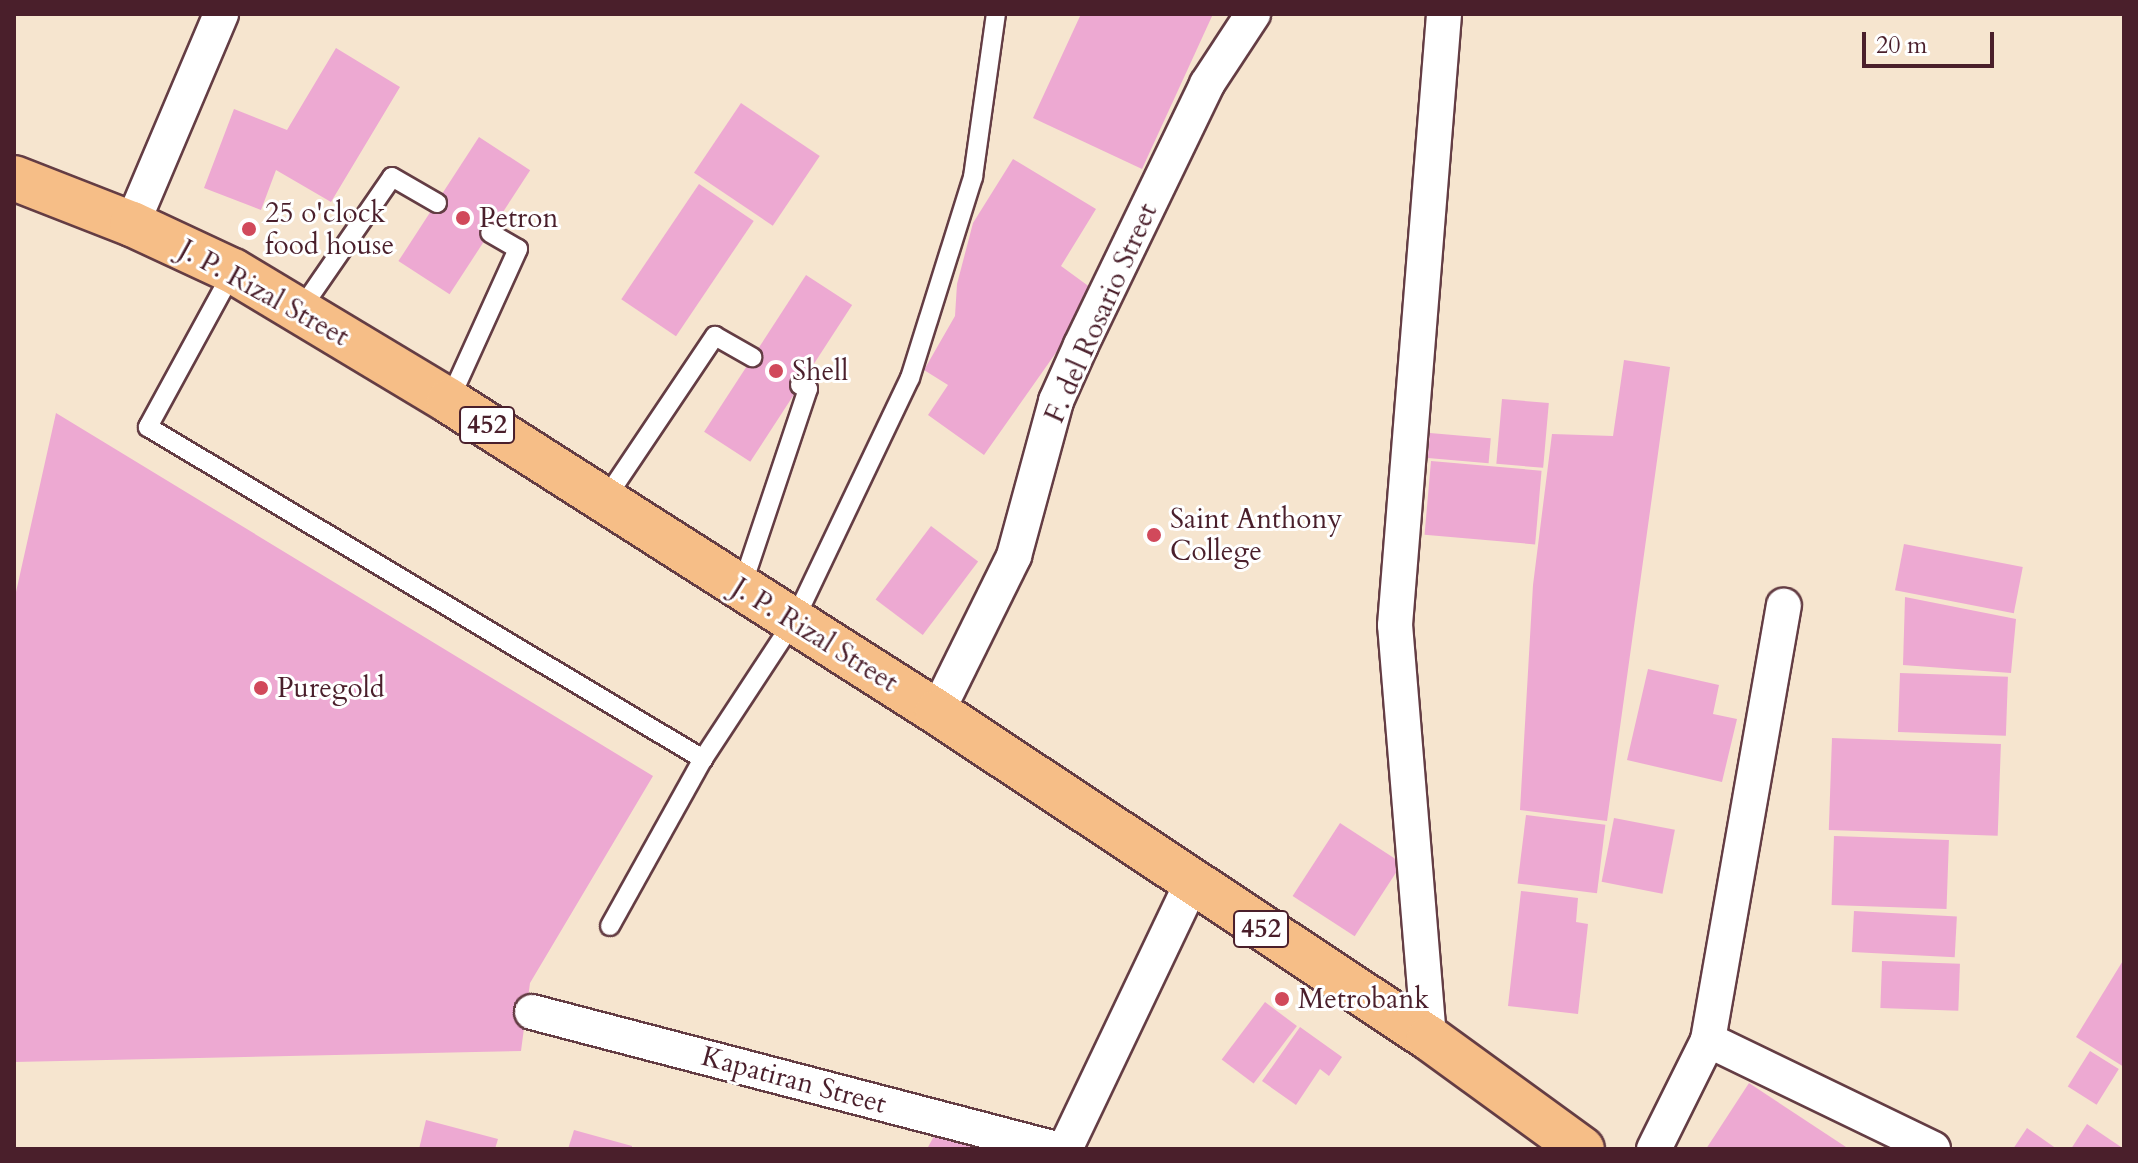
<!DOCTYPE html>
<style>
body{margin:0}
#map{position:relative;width:2138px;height:1163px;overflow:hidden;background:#f6e5cf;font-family:Cardo,serif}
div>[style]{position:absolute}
.building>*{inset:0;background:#eda9d2;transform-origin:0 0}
.roads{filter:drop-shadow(2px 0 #643d44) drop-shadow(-2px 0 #643d44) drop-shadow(0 2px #643d44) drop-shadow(0 -2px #643d44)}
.service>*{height:18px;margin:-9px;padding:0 9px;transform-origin:9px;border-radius:9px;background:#fff}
.minor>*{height:34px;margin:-17px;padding:0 17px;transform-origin:17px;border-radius:17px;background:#fff}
.trunk>*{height:44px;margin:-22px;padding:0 22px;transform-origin:22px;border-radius:22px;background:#f6be87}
.dots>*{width:22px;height:22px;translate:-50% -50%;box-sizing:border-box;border:4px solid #fff;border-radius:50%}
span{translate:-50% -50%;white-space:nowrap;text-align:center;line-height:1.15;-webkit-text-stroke:6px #fff;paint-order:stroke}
.shield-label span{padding:2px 6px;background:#fff;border:2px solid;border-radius:6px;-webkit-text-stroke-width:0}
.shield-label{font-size:26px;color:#4a1f2b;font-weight:700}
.poi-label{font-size:28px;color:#4a1f2b}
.left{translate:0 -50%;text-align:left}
.street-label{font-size:28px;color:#4a1f2b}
.frame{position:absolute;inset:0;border:16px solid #4a1f2b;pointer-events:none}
.scale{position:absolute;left:1862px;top:32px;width:132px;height:36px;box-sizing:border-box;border:4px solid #4a1f2b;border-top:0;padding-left:10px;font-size:24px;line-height:28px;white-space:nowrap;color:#4a1f2b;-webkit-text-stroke:6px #fff;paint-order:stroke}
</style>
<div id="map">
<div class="building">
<div style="clip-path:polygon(1081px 14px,1213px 14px,1142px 169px,1033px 118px)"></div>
<div style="clip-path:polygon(336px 48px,400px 87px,331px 202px,276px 170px,261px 210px,204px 188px,234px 109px,287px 130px)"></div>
<div style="left:741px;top:103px;width:95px;height:84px;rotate:34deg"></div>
<div style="left:479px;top:137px;width:61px;height:148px;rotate:33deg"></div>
<div style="clip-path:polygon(1013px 159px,1096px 209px,1061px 266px,1098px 293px,984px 455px,928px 415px,948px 385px,924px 370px,955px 316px,957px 284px,973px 223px)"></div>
<div style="left:699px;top:184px;width:66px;height:139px;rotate:34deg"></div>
<div style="left:806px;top:275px;width:55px;height:187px;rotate:33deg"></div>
<div style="clip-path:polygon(1624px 360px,1670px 367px,1607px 821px,1520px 810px,1533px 585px,1552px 434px,1613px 436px)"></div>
<div style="left:1502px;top:399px;width:47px;height:65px;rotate:5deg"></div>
<div style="clip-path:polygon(56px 413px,653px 776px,530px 983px,521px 1051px,14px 1062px,14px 601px)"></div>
<div style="left:1430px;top:433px;width:61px;height:25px;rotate:5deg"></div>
<div style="left:1431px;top:461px;width:111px;height:74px;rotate:5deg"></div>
<div style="left:931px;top:526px;width:59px;height:92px;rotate:37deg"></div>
<div style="left:1904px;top:544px;width:121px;height:47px;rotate:11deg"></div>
<div style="clip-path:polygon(1905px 597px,2016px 619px,2011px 673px,1903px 665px)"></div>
<div style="clip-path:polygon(1648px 669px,1719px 685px,1713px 714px,1737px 719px,1722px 782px,1627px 760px)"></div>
<div style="left:1900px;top:673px;width:108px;height:59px;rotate:2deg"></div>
<div style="left:1832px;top:738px;width:169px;height:92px;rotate:2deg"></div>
<div style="left:1526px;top:815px;width:80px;height:69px;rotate:7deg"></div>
<div style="left:1614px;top:818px;width:62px;height:65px;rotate:11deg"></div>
<div style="left:1340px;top:823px;width:74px;height:87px;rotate:33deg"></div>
<div style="left:1834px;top:836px;width:115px;height:69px;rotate:2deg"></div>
<div style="clip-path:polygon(1521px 891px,1578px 898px,1576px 922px,1588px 924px,1578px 1014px,1508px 1006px)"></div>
<div style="left:1854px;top:911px;width:103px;height:41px;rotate:3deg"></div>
<div style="clip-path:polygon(2124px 959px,2124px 1067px,2076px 1037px)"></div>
<div style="left:1882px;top:961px;width:78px;height:47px;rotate:2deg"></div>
<div style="left:1265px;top:1002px;width:40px;height:72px;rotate:37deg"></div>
<div style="clip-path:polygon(1300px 1027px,1342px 1057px,1329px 1076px,1320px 1069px,1296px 1105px,1262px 1081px)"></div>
<div style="left:2090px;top:1051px;width:34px;height:42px;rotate:32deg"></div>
<div style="clip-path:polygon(1749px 1083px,1849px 1149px,1706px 1149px)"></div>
<div style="clip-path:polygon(426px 1120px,498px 1139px,495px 1149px,419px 1149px)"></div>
<div style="clip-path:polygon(941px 1123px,1015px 1149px,927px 1149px)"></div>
<div style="clip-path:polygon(2087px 1124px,2124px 1149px,2071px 1149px)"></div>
<div style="clip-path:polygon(2027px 1128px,2057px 1149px,2013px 1149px)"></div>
<div style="clip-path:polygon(574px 1130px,632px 1146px,632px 1149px,568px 1149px)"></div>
</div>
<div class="roads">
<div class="service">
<div style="left:233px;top:271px;width:178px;rotate:118.6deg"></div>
<div style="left:148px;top:427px;width:647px;rotate:30.89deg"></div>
<div style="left:703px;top:759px;width:168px;rotate:-56.7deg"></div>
<div style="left:795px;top:619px;width:267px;rotate:-64.5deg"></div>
<div style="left:910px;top:378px;width:211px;rotate:-72.6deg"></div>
<div style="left:973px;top:177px;width:165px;rotate:-82deg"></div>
<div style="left:301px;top:309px;width:160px;rotate:-55.4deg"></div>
<div style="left:392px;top:177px;width:52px;rotate:30deg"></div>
<div style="left:449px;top:401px;width:167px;rotate:-65.6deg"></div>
<div style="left:518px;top:249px;width:32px;rotate:-150deg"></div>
<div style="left:604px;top:501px;width:199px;rotate:-56.1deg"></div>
<div style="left:715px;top:336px;width:43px;rotate:29.6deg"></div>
<div style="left:742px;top:586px;width:208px;rotate:-71.5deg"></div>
<div style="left:808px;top:389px;width:9px;rotate:-153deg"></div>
<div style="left:610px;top:926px;width:191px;rotate:-60.9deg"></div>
</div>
<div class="minor">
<div style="left:132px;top:224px;width:228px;rotate:-67deg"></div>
<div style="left:937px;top:712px;width:174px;rotate:-63.7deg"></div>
<div style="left:1014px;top:556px;width:161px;rotate:-74.8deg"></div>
<div style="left:1056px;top:401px;width:61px;rotate:-65.9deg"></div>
<div style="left:1081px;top:345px;width:290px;rotate:-64.2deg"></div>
<div style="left:1207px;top:84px;width:84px;rotate:-56.7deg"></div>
<div style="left:532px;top:1012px;width:542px;rotate:14.65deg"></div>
<div style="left:1429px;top:1038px;width:414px;rotate:-94.7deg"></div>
<div style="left:1395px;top:625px;width:613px;rotate:-85.41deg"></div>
<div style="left:1708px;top:1040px;width:250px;rotate:25.8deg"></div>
<div style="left:1065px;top:1149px;width:295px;rotate:-64.5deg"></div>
<div style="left:1654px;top:1149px;width:122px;rotate:-63.6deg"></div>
<div style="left:1708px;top:1040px;width:441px;rotate:-80.1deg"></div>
</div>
<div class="trunk">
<div style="left:14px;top:178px;width:127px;rotate:21.3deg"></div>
<div style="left:132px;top:224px;width:111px;rotate:25deg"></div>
<div style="left:233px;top:271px;width:252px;rotate:31deg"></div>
<div style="left:449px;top:401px;width:579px;rotate:32.51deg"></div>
<div style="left:937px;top:712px;width:590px;rotate:33.53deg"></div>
<div style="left:1429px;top:1038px;width:189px;rotate:36deg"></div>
</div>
</div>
<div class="dots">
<div style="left:463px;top:218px;background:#d1495b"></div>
<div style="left:249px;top:229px;background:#d1495b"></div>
<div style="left:776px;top:371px;background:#d1495b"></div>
<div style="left:1154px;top:535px;background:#d1495b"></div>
<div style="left:261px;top:688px;background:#d1495b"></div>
<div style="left:1282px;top:999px;background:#d1495b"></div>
</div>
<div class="shield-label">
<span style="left:487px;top:425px">452</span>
<span style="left:1261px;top:929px">452</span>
</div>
<div class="poi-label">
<span class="left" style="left:265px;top:229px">25 o'clock<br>food house</span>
<span class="left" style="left:479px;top:218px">Petron</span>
<span class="left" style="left:792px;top:371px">Shell</span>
<span class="left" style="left:1170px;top:535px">Saint Anthony<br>College</span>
<span class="left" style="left:277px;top:688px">Puregold</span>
<span class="left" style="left:1298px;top:999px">Metrobank</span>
</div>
<div class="street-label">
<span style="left:264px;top:293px;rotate:29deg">J. P. Rizal Street</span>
<span style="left:1101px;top:313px;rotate:-66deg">F. del Rosario Street</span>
<span style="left:815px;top:635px;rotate:32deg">J. P. Rizal Street</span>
<span style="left:794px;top:1080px;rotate:15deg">Kapatiran Street</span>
</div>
<div class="frame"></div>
<div class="scale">20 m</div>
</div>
